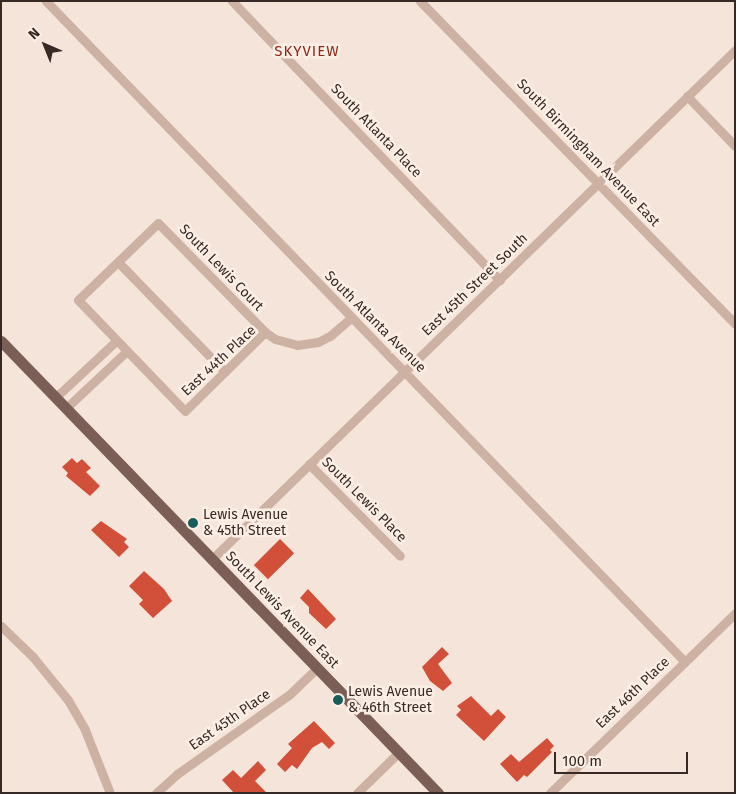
<!DOCTYPE html>
<style>
body{margin:0}
#map{position:relative;width:736px;height:794px;overflow:hidden;background:#f4e4d9;font-family:"Fira Sans",sans-serif}
div>[style]{position:absolute}
.building>*{inset:0;background:#d24f39;transform-origin:0 0}
.minor>*{height:9px;margin:-4.5px;padding:0 4.5px;transform-origin:4.5px;border-radius:4.5px;background:#cdb2a4}
.major>*{height:11px;margin:-5.5px;padding:0 5.5px;transform-origin:5.5px;border-radius:5.5px;background:#7b5e56}
.dots>*{width:14px;height:14px;translate:-50% -50%;box-sizing:border-box;border:2px solid #fbefe5;border-radius:50%}
span{translate:-50% -50%;white-space:nowrap;text-align:center;line-height:1.15;-webkit-text-stroke:5px #fbefe5;paint-order:stroke}
.street-label{font-size:14px;color:#372a26}
.poi-label{font-size:14px;color:#372a26}
.left{translate:0 -50%;text-align:left}
.neighbourhood-label{font-size:15px;color:#8e2817;letter-spacing:1px}
.frame{position:absolute;inset:0;border:2px solid #372a26;pointer-events:none}
.north{position:absolute;left:20px;top:20px;width:50px;height:50px;-webkit-text-stroke:4px #fbefe5;paint-order:stroke;rotate:316deg;font-size:14px;font-weight:700;line-height:20px;text-align:center;color:#372a26}
.north::after{content:'';display:block;margin:auto;width:18px;height:22px;background:#372a26;clip-path:polygon(50% 0,100% 100%,50% 72%,0 100%)}
.scale{position:absolute;left:554px;top:752px;width:134px;height:22px;box-sizing:border-box;border:2px solid #372a26;border-top:0;padding-left:6px;font-size:15px;line-height:18px;white-space:nowrap;color:#372a26;-webkit-text-stroke:4px #fbefe5;paint-order:stroke}
</style>
<div id="map">
<div class="building">
<div style="clip-path:polygon(72px 458px,77px 463px,82px 459px,91px 468px,86px 472px,100px 486px,90px 496px,66px 476px,68px 473px,62px 467px)"></div>
<div style="clip-path:polygon(101px 521px,127px 539px,124px 542px,129px 547px,119px 557px,91px 530px)"></div>
<div style="left:280px;top:539px;width:20px;height:37px;rotate:45deg"></div>
<div style="clip-path:polygon(144px 571px,164px 589px,172px 601px,153px 618px,139px 604px,143px 600px,129px 586px)"></div>
<div style="clip-path:polygon(308px 589px,336px 619px,326px 629px,309px 613px,309px 607px,300px 598px)"></div>
<div style="clip-path:polygon(442px 647px,449px 654px,438px 664px,452px 683px,443px 691px,430px 681px,422px 667px)"></div>
<div style="clip-path:polygon(471px 696px,491px 716px,498px 709px,506px 717px,484px 741px,456px 715px,461px 710px,457px 706px)"></div>
<div style="clip-path:polygon(314px 721px,335px 743px,329px 749px,322px 742px,312px 748px,297px 769px,292px 765px,285px 772px,277px 764px,292px 748px,288px 744px)"></div>
<div style="clip-path:polygon(547px 738px,554px 746px,550px 750px,552px 752px,527px 777px,524px 775px,517px 782px,500px 764px,511px 754px,519px 762px)"></div>
<div style="clip-path:polygon(258px 761px,266px 770px,255px 781px,267px 793px,234px 793px,222px 780px,233px 770px,241px 778px)"></div>
</div>
<div class="minor">
<div style="left:46px;top:1px;width:919px;rotate:45.97deg"></div>
<div style="left:232px;top:1px;width:387px;rotate:46.2deg"></div>
<div style="left:420px;top:1px;width:451px;rotate:45.7deg"></div>
<div style="left:687px;top:96px;width:69px;rotate:46.2deg"></div>
<div style="left:118px;top:262px;width:153px;rotate:45.8deg"></div>
<div style="left:265px;top:332px;width:112px;rotate:135.4deg"></div>
<div style="left:185px;top:411px;width:154px;rotate:-133.9deg"></div>
<div style="left:78px;top:300px;width:111px;rotate:-43.9deg"></div>
<div style="left:158px;top:223px;width:153px;rotate:45.5deg"></div>
<div style="left:265px;top:332px;width:12px;rotate:35deg"></div>
<div style="left:275px;top:339px;width:23px;rotate:15deg"></div>
<div style="left:297px;top:345px;width:21px;rotate:-8deg"></div>
<div style="left:318px;top:342px;width:13px;rotate:-27deg"></div>
<div style="left:330px;top:336px;width:28px;rotate:-41deg"></div>
<div style="left:56px;top:397px;width:82px;rotate:-43deg"></div>
<div style="left:66px;top:408px;width:83px;rotate:-43.1deg"></div>
<div style="left:309px;top:464px;width:129px;rotate:45.3deg"></div>
<div style="left:212px;top:559px;width:730px;rotate:-44.22deg"></div>
<div style="left:1px;top:626px;width:45px;rotate:44.1deg"></div>
<div style="left:33px;top:657px;width:55px;rotate:50.9deg"></div>
<div style="left:68px;top:700px;width:34px;rotate:60deg"></div>
<div style="left:85px;top:730px;width:68px;rotate:68.4deg"></div>
<div style="left:156px;top:793px;width:28px;rotate:-42deg"></div>
<div style="left:177px;top:774px;width:138px;rotate:-35.3deg"></div>
<div style="left:290px;top:694px;width:37px;rotate:-44deg"></div>
<div style="left:357px;top:793px;width:59px;rotate:-44.3deg"></div>
<div style="left:550px;top:793px;width:258px;rotate:-44.2deg"></div>
</div>
<div class="major">
<div style="left:1px;top:341px;width:629px;rotate:45.97deg"></div>
</div>
<div class="dots">
<div style="left:193px;top:523px;background:#185d5a"></div>
<div style="left:338px;top:700px;background:#185d5a"></div>
</div>
<div class="street-label">
<span style="left:376px;top:131px;rotate:46deg">South Atlanta Place</span>
<span style="left:588px;top:153px;rotate:46deg">South Birmingham Avenue East</span>
<span style="left:221px;top:268px;rotate:46deg">South Lewis Court</span>
<span style="left:475px;top:285px;rotate:-44deg">East 45th Street South</span>
<span style="left:375px;top:322px;rotate:45deg">South Atlanta Avenue</span>
<span style="left:219px;top:361px;rotate:-43deg">East 44th Place</span>
<span style="left:364px;top:500px;rotate:45deg">South Lewis Place</span>
<span style="left:282px;top:610px;rotate:46deg">South Lewis Avenue East</span>
<span style="left:633px;top:693px;rotate:-44deg">East 46th Place</span>
<span style="left:230px;top:720px;rotate:-35deg">East 45th Place</span>
</div>
<div class="poi-label">
<span class="left" style="left:203px;top:523px">Lewis Avenue<br>&amp; 45th Street</span>
<span class="left" style="left:348px;top:700px">Lewis Avenue<br>&amp; 46th Street</span>
</div>
<div class="neighbourhood-label">
<span style="left:307px;top:52px">SKYVIEW</span>
</div>
<div class="frame"></div>
<div class="north">N</div>
<div class="scale">100 m</div>
</div>
